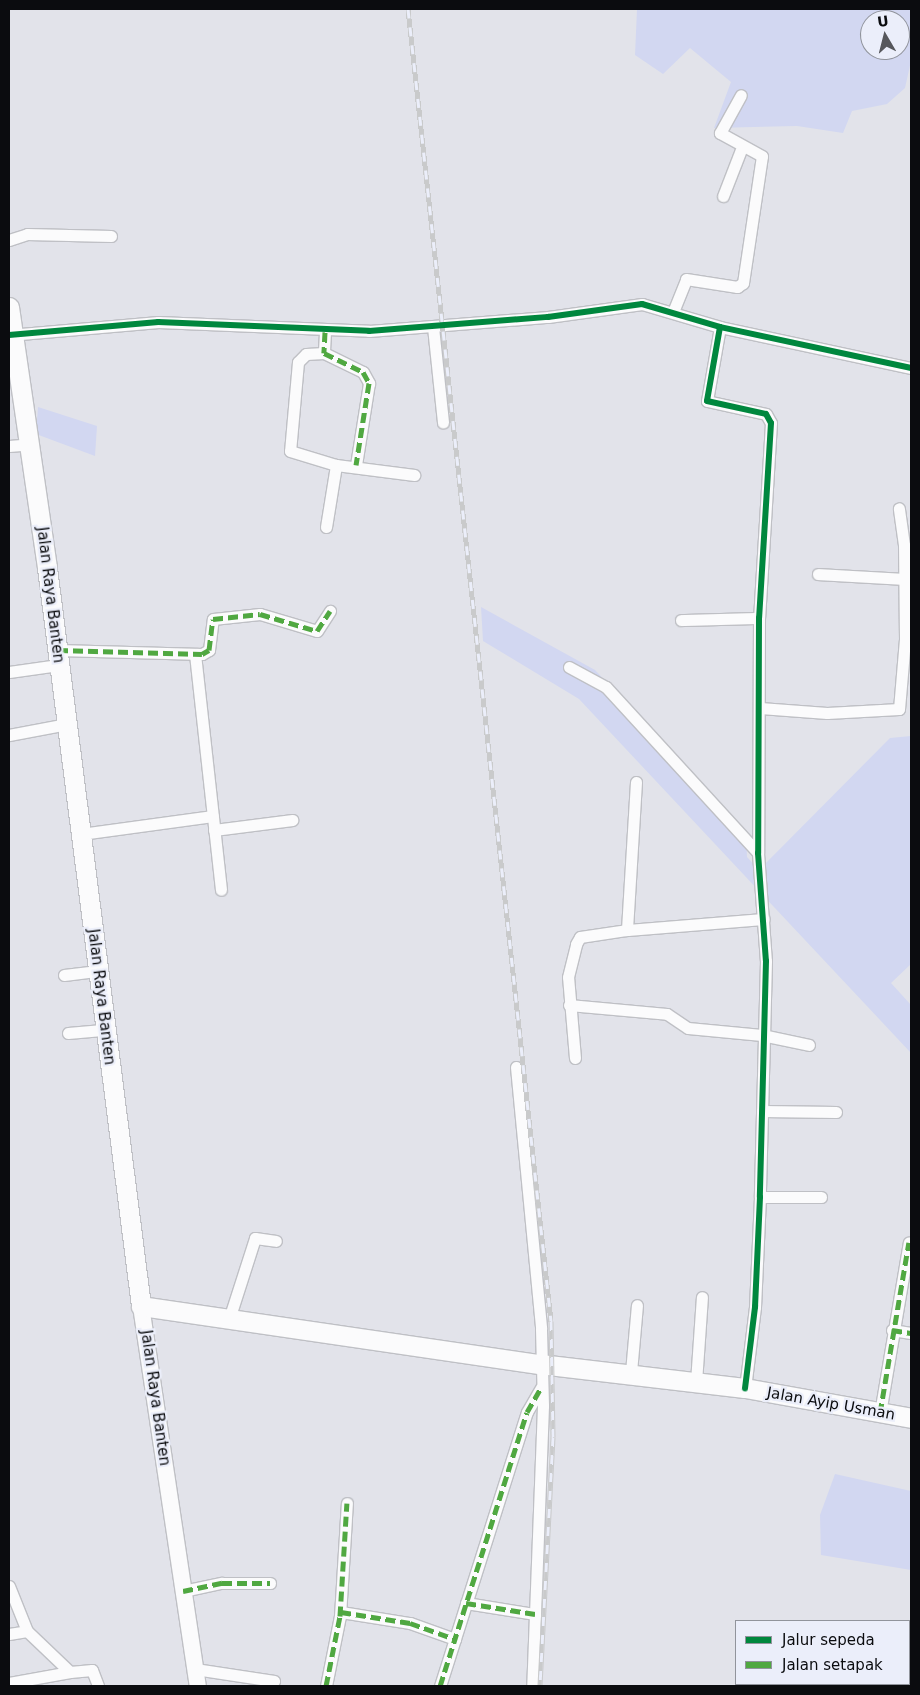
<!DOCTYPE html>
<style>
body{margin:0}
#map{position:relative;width:920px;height:1695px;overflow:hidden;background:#e2e3ea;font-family:"DejaVu Sans",sans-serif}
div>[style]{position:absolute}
.green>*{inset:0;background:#d2d7f1}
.roads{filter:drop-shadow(1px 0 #bfc0c5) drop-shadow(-1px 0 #bfc0c5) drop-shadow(0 1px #bfc0c5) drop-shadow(0 -1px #bfc0c5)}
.minor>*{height:11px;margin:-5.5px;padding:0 5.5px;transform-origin:5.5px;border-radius:5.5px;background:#fbfbfc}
.secondary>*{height:16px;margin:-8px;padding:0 8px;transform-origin:8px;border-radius:8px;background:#fbfbfc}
.primary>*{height:19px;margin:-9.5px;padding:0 9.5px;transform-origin:9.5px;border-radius:9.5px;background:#fbfbfc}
.rail>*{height:5px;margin-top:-2.5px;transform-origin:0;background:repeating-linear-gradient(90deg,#ebeefa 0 9px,#c9cacb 0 18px);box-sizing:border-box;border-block:1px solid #c9cacb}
.quiet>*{height:5px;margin-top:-2.5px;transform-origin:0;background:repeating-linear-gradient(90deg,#50a841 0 10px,transparent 0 15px)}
.cycleway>*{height:6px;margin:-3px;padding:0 3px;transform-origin:3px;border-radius:3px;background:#00873e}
span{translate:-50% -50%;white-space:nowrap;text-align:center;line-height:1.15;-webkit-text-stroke:4.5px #ebeefa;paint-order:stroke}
.street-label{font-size:15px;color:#0b0c0f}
.frame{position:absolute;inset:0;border:10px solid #0b0c0f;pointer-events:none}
.legend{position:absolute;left:735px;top:1620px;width:175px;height:65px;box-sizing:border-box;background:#ebeefa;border:1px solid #91949c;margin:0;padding:6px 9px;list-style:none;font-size:15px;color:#0b0c0f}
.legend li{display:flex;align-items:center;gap:10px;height:25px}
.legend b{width:25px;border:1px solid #91949c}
.north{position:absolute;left:860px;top:10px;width:50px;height:50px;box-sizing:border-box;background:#ebeefa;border:1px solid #91949c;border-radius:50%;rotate:352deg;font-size:14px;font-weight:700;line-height:20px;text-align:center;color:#0b0c0f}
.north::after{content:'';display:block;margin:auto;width:18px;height:22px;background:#56575c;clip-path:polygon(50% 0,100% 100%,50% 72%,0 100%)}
</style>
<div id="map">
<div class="green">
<div style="clip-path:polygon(evenodd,637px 9px,911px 9px,911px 61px,905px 88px,887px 104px,852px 111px,843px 133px,797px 126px,714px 128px,731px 82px,690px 48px,663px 74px,635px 55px,637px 9px,870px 20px,900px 20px,900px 50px,870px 50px,870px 20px)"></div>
<div style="clip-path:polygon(38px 407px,97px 426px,95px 456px,36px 434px)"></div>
<div style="clip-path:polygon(481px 607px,595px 670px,746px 831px,747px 857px,759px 870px,890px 738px,911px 736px,911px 964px,891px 983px,911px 1005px,911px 1053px,579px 699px,483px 641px)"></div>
<div style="clip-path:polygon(835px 1474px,911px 1491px,911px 1570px,821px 1555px,820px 1515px)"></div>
</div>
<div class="roads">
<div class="minor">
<div style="left:723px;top:196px;width:53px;rotate:-68.8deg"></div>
<div style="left:9px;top:240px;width:19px;rotate:-18deg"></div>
<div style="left:27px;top:234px;width:84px;rotate:1.4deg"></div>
<div style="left:673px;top:312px;width:35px;rotate:-68deg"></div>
<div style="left:686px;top:279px;width:52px;rotate:8.9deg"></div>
<div style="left:737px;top:287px;width:7px;rotate:-34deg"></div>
<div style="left:743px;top:283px;width:128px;rotate:-81.5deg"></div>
<div style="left:762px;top:156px;width:48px;rotate:-151.3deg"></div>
<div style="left:720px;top:133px;width:43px;rotate:-61.1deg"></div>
<div style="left:433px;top:327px;width:96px;rotate:84deg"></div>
<div style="left:720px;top:327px;width:75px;rotate:100deg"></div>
<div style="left:707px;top:401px;width:60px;rotate:12.4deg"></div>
<div style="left:766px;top:414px;width:10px;rotate:61deg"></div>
<div style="left:771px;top:423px;width:195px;rotate:93.5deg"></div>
<div style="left:759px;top:618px;width:235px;rotate:90.2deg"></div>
<div style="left:758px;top:853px;width:108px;rotate:85.8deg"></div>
<div style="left:766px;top:961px;width:236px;rotate:91.5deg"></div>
<div style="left:760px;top:1197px;width:110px;rotate:92.6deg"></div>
<div style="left:755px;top:1307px;width:82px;rotate:97deg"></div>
<div style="left:325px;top:332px;width:21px;rotate:93deg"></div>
<div style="left:324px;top:353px;width:43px;rotate:26deg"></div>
<div style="left:363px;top:372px;width:13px;rotate:61deg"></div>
<div style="left:369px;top:383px;width:83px;rotate:99deg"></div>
<div style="left:9px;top:335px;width:150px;rotate:-5deg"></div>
<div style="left:158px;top:322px;width:211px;rotate:2.4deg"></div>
<div style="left:369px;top:331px;width:180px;rotate:-4.5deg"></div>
<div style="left:548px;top:317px;width:95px;rotate:-7.9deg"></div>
<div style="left:642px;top:304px;width:81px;rotate:16.4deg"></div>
<div style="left:720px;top:327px;width:195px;rotate:12.1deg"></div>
<div style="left:324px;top:353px;width:18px;rotate:177deg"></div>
<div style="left:306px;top:354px;width:11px;rotate:135deg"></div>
<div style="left:298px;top:362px;width:89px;rotate:95.1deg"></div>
<div style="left:290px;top:451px;width:48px;rotate:16.9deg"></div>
<div style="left:336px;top:465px;width:79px;rotate:7.3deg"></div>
<div style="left:9px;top:446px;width:21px;rotate:-5deg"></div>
<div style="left:326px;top:527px;width:63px;rotate:-80.8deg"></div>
<div style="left:818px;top:574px;width:86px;rotate:3.3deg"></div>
<div style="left:681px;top:620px;width:78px;rotate:-1.5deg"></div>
<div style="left:58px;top:650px;width:144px;rotate:1.6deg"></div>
<div style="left:202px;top:654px;width:8px;rotate:-30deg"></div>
<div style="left:209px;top:650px;width:31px;rotate:-83deg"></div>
<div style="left:213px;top:619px;width:47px;rotate:-6.1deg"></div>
<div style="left:260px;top:614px;width:59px;rotate:16.6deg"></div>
<div style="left:317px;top:631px;width:24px;rotate:-57deg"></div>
<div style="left:195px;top:654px;width:237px;rotate:83.7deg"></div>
<div style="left:569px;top:667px;width:42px;rotate:28.4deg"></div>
<div style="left:606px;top:687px;width:225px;rotate:47.5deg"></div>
<div style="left:9px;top:672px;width:50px;rotate:-8deg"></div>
<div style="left:760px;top:708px;width:67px;rotate:4.3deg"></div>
<div style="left:827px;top:713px;width:72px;rotate:-3.2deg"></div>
<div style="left:899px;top:709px;width:70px;rotate:-85.1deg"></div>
<div style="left:905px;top:639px;width:94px;rotate:-90.6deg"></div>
<div style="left:904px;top:545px;width:37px;rotate:-98deg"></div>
<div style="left:9px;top:735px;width:59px;rotate:-10.7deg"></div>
<div style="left:636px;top:782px;width:148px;rotate:93.5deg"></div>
<div style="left:627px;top:930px;width:137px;rotate:-4.6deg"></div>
<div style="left:214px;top:830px;width:79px;rotate:-7.3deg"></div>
<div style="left:81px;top:834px;width:133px;rotate:-7.8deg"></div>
<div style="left:64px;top:975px;width:34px;rotate:-7deg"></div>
<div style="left:569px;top:1005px;width:98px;rotate:5.2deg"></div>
<div style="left:667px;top:1014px;width:25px;rotate:34deg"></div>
<div style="left:688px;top:1028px;width:74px;rotate:5.4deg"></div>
<div style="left:762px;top:1035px;width:48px;rotate:12deg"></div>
<div style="left:68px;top:1033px;width:37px;rotate:-5deg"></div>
<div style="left:575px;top:1058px;width:81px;rotate:-94.9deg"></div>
<div style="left:568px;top:977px;width:34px;rotate:-76deg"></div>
<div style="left:576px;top:944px;width:8px;rotate:-60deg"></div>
<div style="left:580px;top:937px;width:48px;rotate:-8.5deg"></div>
<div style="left:516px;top:1067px;width:263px;rotate:84.5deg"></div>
<div style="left:541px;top:1329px;width:77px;rotate:88.5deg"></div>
<div style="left:543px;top:1406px;width:280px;rotate:92.2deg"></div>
<div style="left:762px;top:1111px;width:74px;rotate:0.8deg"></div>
<div style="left:760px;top:1197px;width:61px"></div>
<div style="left:230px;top:1316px;width:82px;rotate:-72.2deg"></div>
<div style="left:255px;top:1238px;width:21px;rotate:8deg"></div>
<div style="left:892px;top:1330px;width:19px;rotate:9deg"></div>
<div style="left:631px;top:1372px;width:67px;rotate:-84.9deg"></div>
<div style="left:696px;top:1382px;width:85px;rotate:-86deg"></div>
<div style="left:880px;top:1413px;width:173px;rotate:-80.4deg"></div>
<div style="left:9px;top:1586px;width:48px;rotate:68.2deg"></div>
<div style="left:27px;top:1631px;width:59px;rotate:43.6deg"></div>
<div style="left:70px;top:1672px;width:62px;rotate:169.8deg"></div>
<div style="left:183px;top:1591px;width:40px;rotate:-12deg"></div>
<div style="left:222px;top:1583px;width:48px"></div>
<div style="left:466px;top:1603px;width:70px;rotate:9.1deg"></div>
<div style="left:341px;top:1612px;width:70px;rotate:9.1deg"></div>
<div style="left:410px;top:1623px;width:48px;rotate:19.6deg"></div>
<div style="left:9px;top:1634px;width:18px;rotate:-9deg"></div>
<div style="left:195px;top:1669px;width:80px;rotate:8.6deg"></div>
<div style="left:70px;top:1672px;width:22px;rotate:-5deg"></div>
<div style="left:92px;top:1670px;width:17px;rotate:69deg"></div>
<div style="left:326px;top:1686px;width:71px;rotate:-78.7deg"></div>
<div style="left:340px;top:1616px;width:113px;rotate:-86.5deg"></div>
<div style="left:440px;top:1686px;width:287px;rotate:-72.4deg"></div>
<div style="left:527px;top:1412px;width:28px;rotate:-60deg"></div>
</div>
<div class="secondary">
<div style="left:141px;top:1306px;width:384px;rotate:81.5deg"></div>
</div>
<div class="primary">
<div style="left:9px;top:307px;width:264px;rotate:81.7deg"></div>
<div style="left:47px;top:568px;width:744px;rotate:82.74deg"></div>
<div style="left:141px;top:1306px;width:403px;rotate:8.3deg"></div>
<div style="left:540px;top:1364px;width:206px;rotate:6.7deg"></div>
<div style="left:745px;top:1388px;width:169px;rotate:10.2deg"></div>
</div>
</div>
<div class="rail">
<div style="left:408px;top:9px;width:1320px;rotate:83.78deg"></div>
<div style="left:551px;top:1321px;width:116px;rotate:89deg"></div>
<div style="left:553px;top:1437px;width:249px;rotate:93deg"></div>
</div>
<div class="quiet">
<div style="left:325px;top:332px;width:21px;rotate:93deg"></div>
<div style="left:324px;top:353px;width:43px;rotate:26deg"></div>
<div style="left:363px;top:372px;width:13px;rotate:61deg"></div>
<div style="left:369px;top:383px;width:83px;rotate:99deg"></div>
<div style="left:58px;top:650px;width:144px;rotate:1.6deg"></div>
<div style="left:202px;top:654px;width:8px;rotate:-30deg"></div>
<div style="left:209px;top:650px;width:31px;rotate:-83deg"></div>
<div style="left:213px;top:619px;width:47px;rotate:-6.1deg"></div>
<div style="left:260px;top:614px;width:59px;rotate:16.6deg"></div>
<div style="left:317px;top:631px;width:24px;rotate:-57deg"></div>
<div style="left:892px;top:1330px;width:19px;rotate:9deg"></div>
<div style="left:880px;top:1413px;width:173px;rotate:-80.4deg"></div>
<div style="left:183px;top:1591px;width:40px;rotate:-12deg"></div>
<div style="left:222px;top:1583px;width:48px"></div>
<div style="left:466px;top:1603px;width:70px;rotate:9.1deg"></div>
<div style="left:341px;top:1612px;width:70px;rotate:9.1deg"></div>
<div style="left:410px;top:1623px;width:48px;rotate:19.6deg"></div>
<div style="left:326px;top:1686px;width:71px;rotate:-78.7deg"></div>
<div style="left:340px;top:1616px;width:113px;rotate:-86.5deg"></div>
<div style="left:440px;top:1686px;width:287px;rotate:-72.4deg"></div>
<div style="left:527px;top:1412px;width:28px;rotate:-60deg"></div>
</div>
<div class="cycleway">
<div style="left:720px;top:327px;width:75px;rotate:100deg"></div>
<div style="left:707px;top:401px;width:60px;rotate:12.4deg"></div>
<div style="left:766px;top:414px;width:10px;rotate:61deg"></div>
<div style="left:771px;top:423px;width:195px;rotate:93.5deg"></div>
<div style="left:759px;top:618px;width:235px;rotate:90.2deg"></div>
<div style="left:758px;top:853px;width:108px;rotate:85.8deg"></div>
<div style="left:766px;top:961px;width:236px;rotate:91.5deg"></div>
<div style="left:760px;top:1197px;width:110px;rotate:92.6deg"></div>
<div style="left:755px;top:1307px;width:82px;rotate:97deg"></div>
<div style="left:9px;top:335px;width:150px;rotate:-5deg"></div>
<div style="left:158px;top:322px;width:211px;rotate:2.4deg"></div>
<div style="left:369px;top:331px;width:180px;rotate:-4.5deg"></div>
<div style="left:548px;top:317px;width:95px;rotate:-7.9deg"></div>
<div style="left:642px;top:304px;width:81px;rotate:16.4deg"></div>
<div style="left:720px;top:327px;width:195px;rotate:12.1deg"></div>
</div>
<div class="street-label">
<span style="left:50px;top:595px;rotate:83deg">Jalan Raya Banten</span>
<span style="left:101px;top:997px;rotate:83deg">Jalan Raya Banten</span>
<span style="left:155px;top:1398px;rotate:82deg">Jalan Raya Banten</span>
<span style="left:831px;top:1404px;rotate:10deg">Jalan Ayip Usman</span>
</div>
<div class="frame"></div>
<ul class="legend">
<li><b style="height:6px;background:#00873e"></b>Jalur sepeda</li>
<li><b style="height:6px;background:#50a841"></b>Jalan setapak</li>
</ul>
<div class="north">U</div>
</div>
